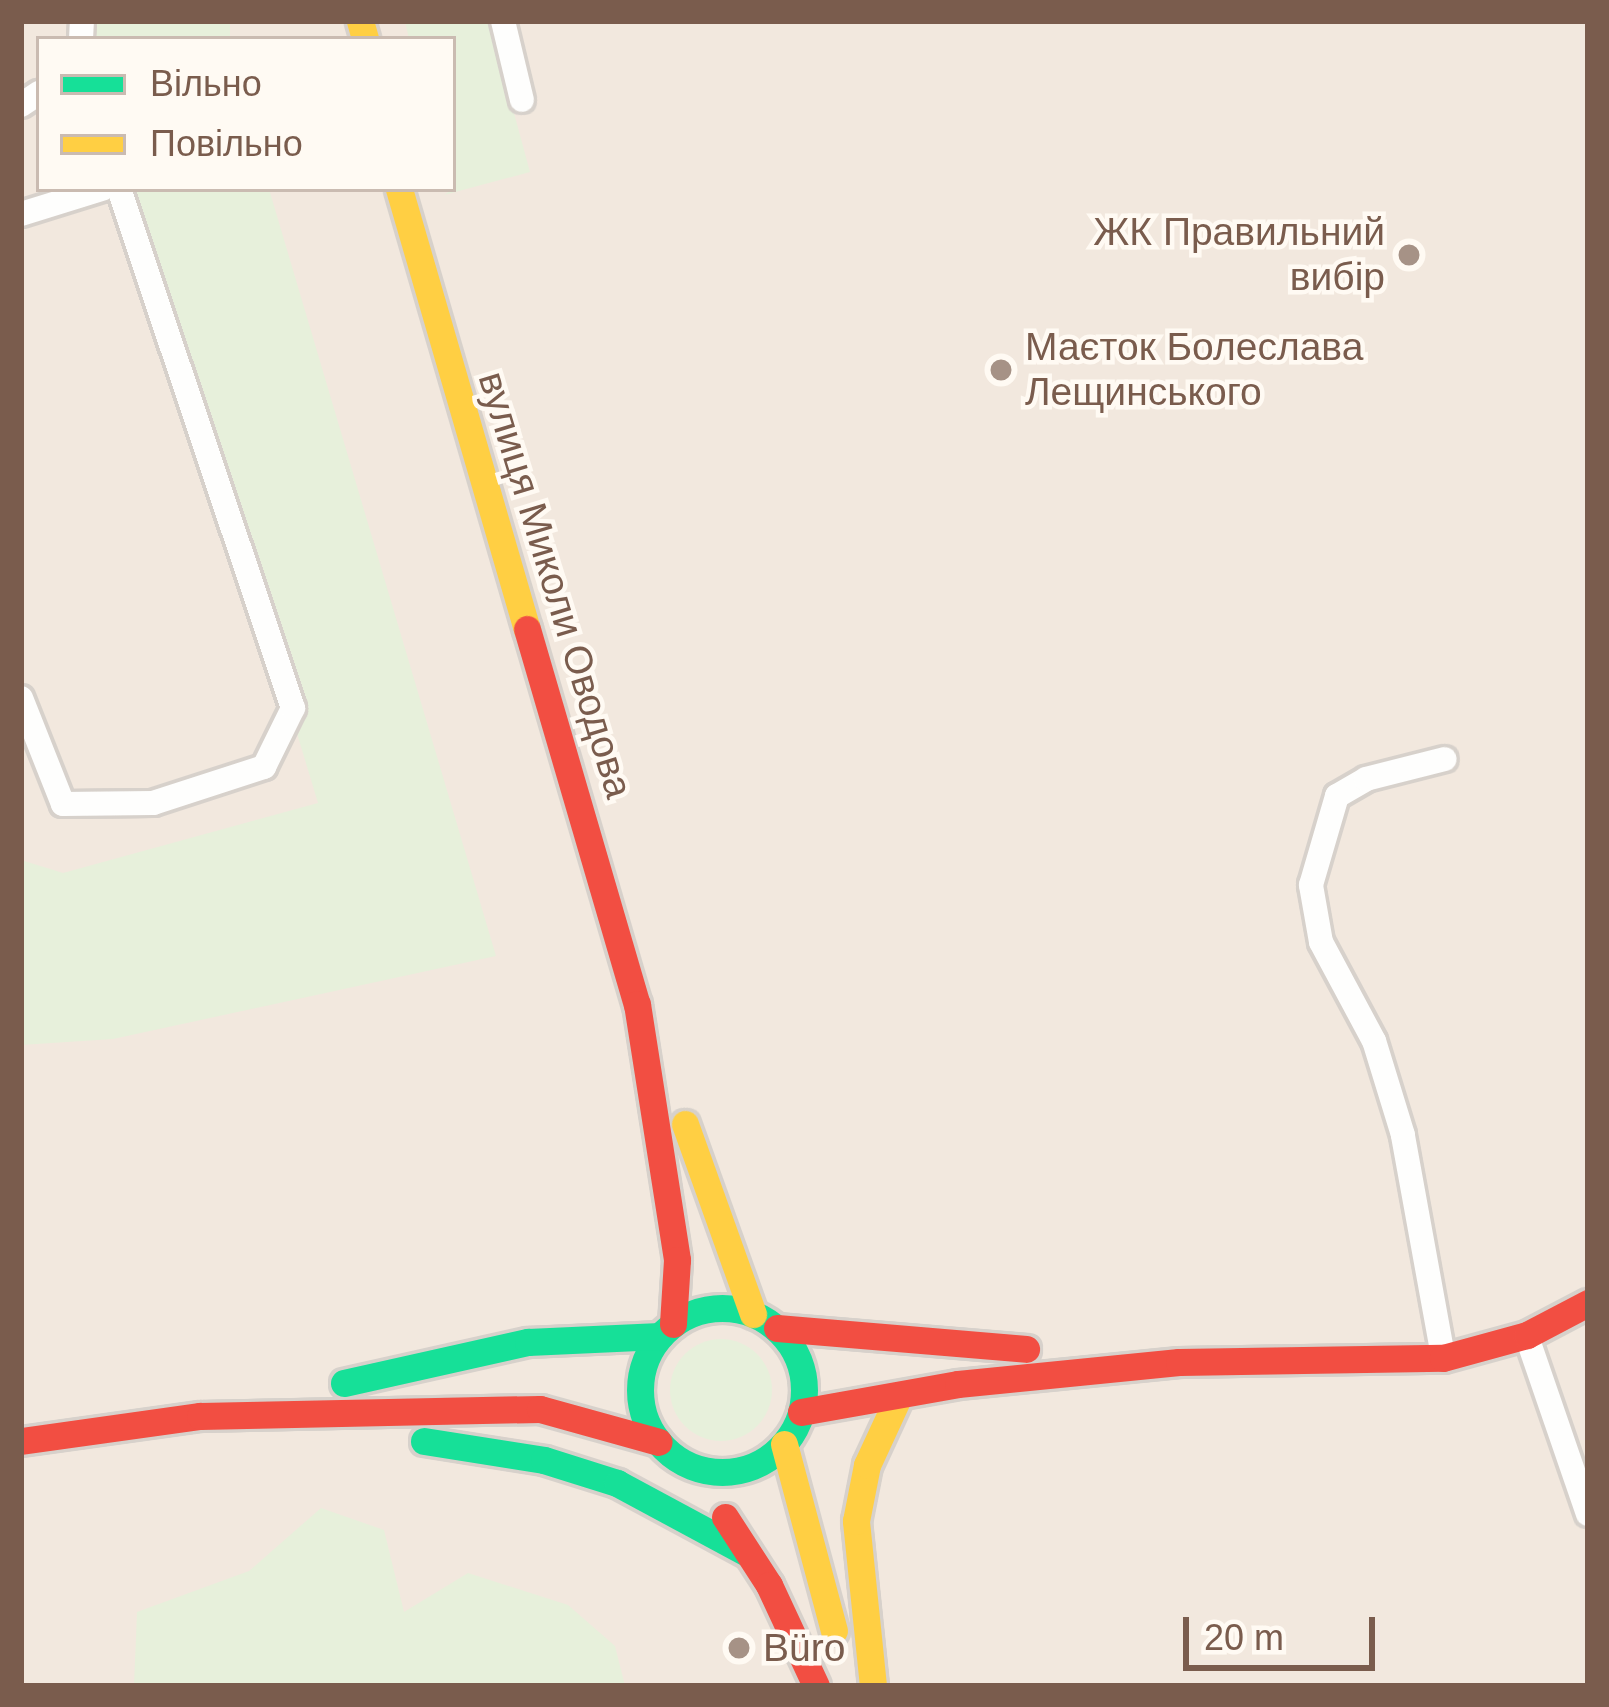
<!DOCTYPE html>
<meta charset="utf-8">
<style>
body{margin:0}
#map{position:relative;width:1609px;height:1707px;overflow:hidden;background:#f9f5f0;font-family:Arial,sans-serif}
div>[style]{position:absolute}
.residential>*{inset:0;background:#f2e8de}
.green>*{inset:0;background:#e7f0db;transform-origin:0 0}
.round{border-radius:50%}
.roads{filter:drop-shadow(3px 0 #d7d1cb) drop-shadow(-3px 0 #d7d1cb) drop-shadow(0 3px #d7d1cb) drop-shadow(0 -3px #d7d1cb)}
.lane>*{height:24px;margin:-12px;padding:0 12px;transform-origin:12px;border-radius:12px;background:#fefefd}
.fast>*{height:27px;margin:-13.5px;padding:0 13.5px;transform-origin:13.5px;border-radius:13.5px;background:#16e098}
.fast>.ring{margin:-13.5px;padding:0;box-sizing:content-box;background:none;border:27px solid #16e098;border-radius:50%}
.slow>*{height:27px;margin:-13.5px;padding:0 13.5px;transform-origin:13.5px;border-radius:13.5px;background:#ffcf43}
.jam>*{height:27px;margin:-13.5px;padding:0 13.5px;transform-origin:13.5px;border-radius:13.5px;background:#f24e42}
.dots>*{width:33px;height:33px;translate:-50% -50%;box-sizing:border-box;border:6px solid #fffaf3;border-radius:50%}
span{translate:-50% -50%;white-space:nowrap;text-align:center;line-height:1.15;-webkit-text-stroke:9px #fffaf3;paint-order:stroke}
.poi-label{font-size:39px;color:#7a5c4d}
.right{translate:-100% -50%;text-align:right}
.left{translate:0 -50%;text-align:left}
.street-label{font-size:39px;color:#7a5c4d}
.frame{position:absolute;inset:0;border:24px solid #7a5c4d;pointer-events:none}
.legend{position:absolute;left:36px;top:36px;width:420px;height:156px;box-sizing:border-box;background:#fffaf3;border:3px solid #cabbb1;margin:0;padding:15px 21px;list-style:none;font-size:36px;color:#7a5c4d}
.legend li{display:flex;align-items:center;gap:24px;height:60px}
.legend b{width:60px;border:3px solid #cabbb1}
.scale{position:absolute;left:1183px;top:1617px;width:192px;height:54px;box-sizing:border-box;border:6px solid #7a5c4d;border-top:0;padding-left:15px;font-size:36px;line-height:42px;white-space:nowrap;color:#7a5c4d;-webkit-text-stroke:9px #fffaf3;paint-order:stroke}
</style>
<div id="map">
<div class="residential">
<div style="clip-path:polygon(evenodd,21px 21px,1588px 21px,1588px 1686px,21px 1686px,21px 21px,39px 39px,453px 39px,453px 189px,39px 189px,39px 39px)"></div>
</div>
<div class="green">
<div style="left:83px;top:21px;width:147px;height:18px"></div>
<div style="clip-path:polygon(405px 21px,489px 21px,530px 172px,444px 195px,453px 189px,453px 39px,409px 39px)"></div>
<div style="clip-path:polygon(119px 189px,269px 189px,496px 956px,113px 1039px,21px 1045px,21px 860px,63px 873px,318px 803px,161px 283px)"></div>
<div class="round" style="left:670px;top:1339px;width:102px;height:102px"></div>
<div style="clip-path:polygon(321px 1508px,384px 1530px,404px 1612px,468px 1573px,568px 1605px,615px 1646px,625px 1686px,134px 1686px,137px 1612px,249px 1571px)"></div>
</div>
<div class="roads">
<div class="lane">
<div style="left:503px;top:21px;width:81px;rotate:76.5deg"></div>
<div style="left:81px;top:39px;width:18px;rotate:-87deg"></div>
<div style="left:21px;top:105px;width:22px;rotate:-34deg"></div>
<div style="left:21px;top:214px;width:85px;rotate:-17.2deg"></div>
<div style="left:21px;top:698px;width:114px;rotate:68.4deg"></div>
<div style="left:63px;top:804px;width:90px;rotate:-0.6deg"></div>
<div style="left:153px;top:803px;width:117px;rotate:-18deg"></div>
<div style="left:264px;top:767px;width:66px;rotate:-63.8deg"></div>
<div style="left:293px;top:708px;width:547px;rotate:-108.53deg"></div>
<div style="left:1527px;top:1337px;width:187px;rotate:71deg"></div>
<div style="left:1443px;top:1356px;width:225px;rotate:-100.3deg"></div>
<div style="left:1403px;top:1135px;width:98px;rotate:-107.1deg"></div>
<div style="left:1374px;top:1041px;width:112px;rotate:-118.2deg"></div>
<div style="left:1321px;top:942px;width:58px;rotate:-100deg"></div>
<div style="left:1311px;top:885px;width:93px;rotate:-73.7deg"></div>
<div style="left:1337px;top:796px;width:34px;rotate:-30deg"></div>
<div style="left:1366px;top:779px;width:81px;rotate:-14.2deg"></div>
</div>
<div class="fast">
<div class="ring" style="left:640px;top:1308px;width:137px;height:137px"></div>
<div style="left:344px;top:1383px;width:189px;rotate:-12.6deg"></div>
<div style="left:528px;top:1342px;width:132px;rotate:-2.6deg"></div>
<div style="left:424px;top:1441px;width:121px;rotate:9deg"></div>
<div style="left:544px;top:1460px;width:77px;rotate:17.5deg"></div>
<div style="left:617px;top:1483px;width:148px;rotate:28.3deg"></div>
</div>
<div class="slow">
<div style="left:360px;top:21px;width:19px;rotate:74deg"></div>
<div style="left:399px;top:189px;width:458px;rotate:73.8deg"></div>
<div style="left:685px;top:1124px;width:202px;rotate:70.3deg"></div>
<div style="left:784px;top:1444px;width:193px;rotate:75deg"></div>
<div style="left:873px;top:1686px;width:166px;rotate:-95.9deg"></div>
<div style="left:856px;top:1521px;width:57px;rotate:-78.9deg"></div>
<div style="left:867px;top:1465px;width:74px;rotate:-65.2deg"></div>
</div>
<div class="jam">
<div style="left:527px;top:629px;width:391px;rotate:73.7deg"></div>
<div style="left:637px;top:1004px;width:259px;rotate:81.1deg"></div>
<div style="left:677px;top:1260px;width:64px;rotate:93.6deg"></div>
<div style="left:777px;top:1328px;width:250px;rotate:4.8deg"></div>
<div style="left:801px;top:1412px;width:159px;rotate:-10.1deg"></div>
<div style="left:958px;top:1384px;width:222px;rotate:-5.7deg"></div>
<div style="left:1179px;top:1362px;width:264px;rotate:-0.9deg"></div>
<div style="left:1443px;top:1358px;width:87px;rotate:-15.3deg"></div>
<div style="left:1527px;top:1335px;width:69px;rotate:-27.7deg"></div>
<div style="left:21px;top:1441px;width:181px;rotate:-8deg"></div>
<div style="left:200px;top:1416px;width:340px;rotate:-1.2deg"></div>
<div style="left:540px;top:1409px;width:123px;rotate:15.5deg"></div>
<div style="left:725px;top:1517px;width:81px;rotate:57.1deg"></div>
<div style="left:769px;top:1585px;width:111px;rotate:65deg"></div>
</div>
</div>
<div class="dots">
<div style="left:1409px;top:255px;background:#a69286"></div>
<div style="left:1001px;top:370px;background:#a69286"></div>
<div style="left:739px;top:1648px;background:#a69286"></div>
</div>
<div class="poi-label">
<span class="right" style="left:1385px;top:255px">ЖК Правильний<br>вибір</span>
<span class="left" style="left:1025px;top:370px">Маєток Болеслава<br>Лещинського</span>
<span class="left" style="left:763px;top:1648px">Büro</span>
</div>
<div class="street-label">
<span style="left:555px;top:585px;rotate:73deg">вулиця Миколи Оводова</span>
</div>
<div class="frame"></div>
<ul class="legend">
<li><b style="height:15px;background:#16e098"></b>Вільно</li>
<li><b style="height:15px;background:#ffcf43"></b>Повільно</li>
</ul>
<div class="scale">20 m</div>
</div>
